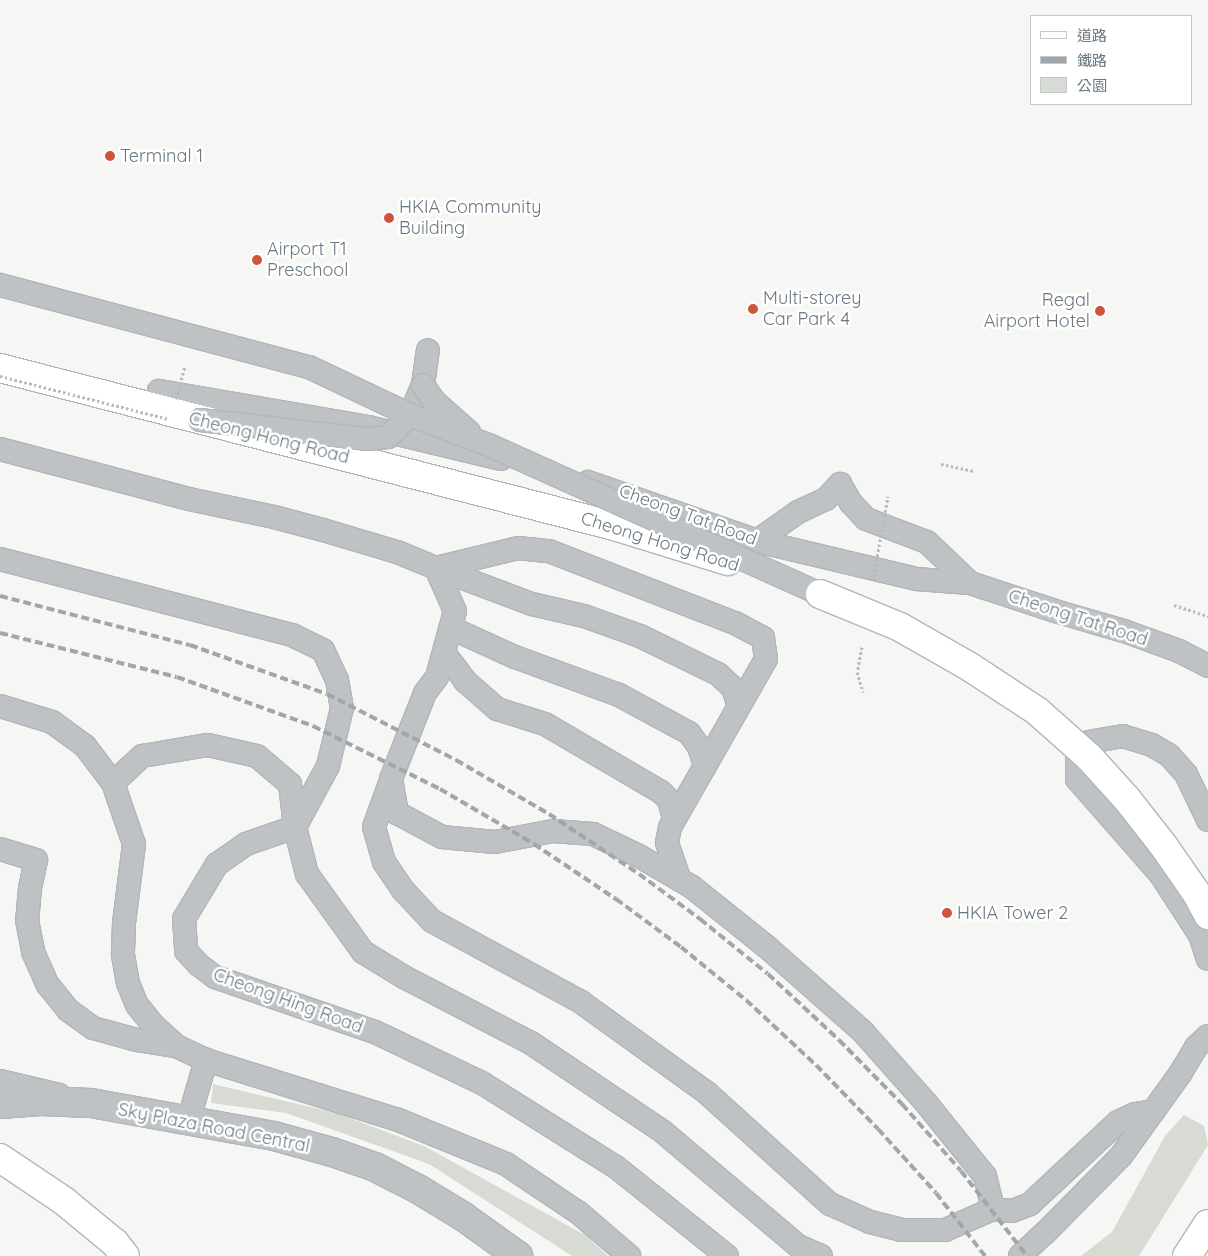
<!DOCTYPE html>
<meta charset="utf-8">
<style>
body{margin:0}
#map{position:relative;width:1208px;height:1256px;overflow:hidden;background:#f6f6f4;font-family:Quicksand,"Noto Sans TC",sans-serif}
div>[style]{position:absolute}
.green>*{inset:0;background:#d7dbd3}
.path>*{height:3px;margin-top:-1.5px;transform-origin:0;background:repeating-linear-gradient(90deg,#b8bbbd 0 2.5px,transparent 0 5px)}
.roads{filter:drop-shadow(1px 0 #b1b6b9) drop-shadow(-1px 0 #b1b6b9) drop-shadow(0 1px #b1b6b9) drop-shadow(0 -1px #b1b6b9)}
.lane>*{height:22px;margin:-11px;padding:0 11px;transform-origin:11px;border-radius:11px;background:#bec2c5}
.street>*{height:28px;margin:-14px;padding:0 14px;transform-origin:14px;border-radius:14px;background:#bec2c5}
.secondary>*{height:28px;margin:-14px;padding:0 14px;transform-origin:14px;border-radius:14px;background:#fff}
.rail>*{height:4px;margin-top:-2px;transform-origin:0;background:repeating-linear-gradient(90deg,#a0a6aa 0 8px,transparent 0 12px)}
.path-bridge>*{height:3px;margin-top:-1.5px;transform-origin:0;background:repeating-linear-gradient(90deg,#b8bbbd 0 2.5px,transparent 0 5px)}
.bridges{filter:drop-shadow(1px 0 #b1b6b9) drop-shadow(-1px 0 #b1b6b9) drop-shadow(0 1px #b1b6b9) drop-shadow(0 -1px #b1b6b9)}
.lane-bridge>*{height:22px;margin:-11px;padding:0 11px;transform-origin:11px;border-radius:11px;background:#bec2c5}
.secondary-bridge>*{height:28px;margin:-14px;padding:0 14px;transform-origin:14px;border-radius:14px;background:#fff}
.dots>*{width:14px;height:14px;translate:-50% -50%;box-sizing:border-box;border:2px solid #fff;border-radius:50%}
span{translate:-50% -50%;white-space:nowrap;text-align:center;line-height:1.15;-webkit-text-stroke:5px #fff;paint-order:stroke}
.poi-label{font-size:18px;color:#697881}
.left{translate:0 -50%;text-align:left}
.right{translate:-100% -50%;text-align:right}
.street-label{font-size:18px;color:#697881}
.legend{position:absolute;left:1030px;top:15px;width:162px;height:90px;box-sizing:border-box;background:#fff;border:1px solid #c3c9cd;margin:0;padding:6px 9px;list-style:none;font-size:15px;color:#697881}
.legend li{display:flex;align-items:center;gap:10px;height:25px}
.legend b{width:25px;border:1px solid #c3c9cd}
</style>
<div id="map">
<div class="green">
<div style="clip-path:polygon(213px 1084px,336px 1113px,424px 1146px,585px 1235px,608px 1256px,572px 1256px,429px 1164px,286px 1113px,211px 1103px)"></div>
<div style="clip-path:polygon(1184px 1115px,1204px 1126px,1208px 1145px,1139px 1256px,1081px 1256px,1112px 1232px,1165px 1136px)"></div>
</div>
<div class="path">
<div style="left:941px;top:464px;width:34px;rotate:12deg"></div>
<div style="left:1174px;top:605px;width:36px;rotate:18deg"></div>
</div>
<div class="roads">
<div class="lane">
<div style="left:159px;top:391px;width:212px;rotate:9.8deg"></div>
<div style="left:368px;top:427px;width:137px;rotate:13.5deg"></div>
<div style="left:410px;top:415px;width:33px;rotate:-67deg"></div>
<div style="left:423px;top:385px;width:35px;rotate:-82deg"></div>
<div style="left:0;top:449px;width:196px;rotate:14.8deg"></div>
<div style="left:189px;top:499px;width:87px;rotate:12deg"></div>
<div style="left:274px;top:517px;width:51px;rotate:14.9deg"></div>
<div style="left:323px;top:530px;width:77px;rotate:16.6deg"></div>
<div style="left:397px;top:552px;width:42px;rotate:22.3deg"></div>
<div style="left:436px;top:568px;width:47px;rotate:66.2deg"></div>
<div style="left:455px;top:611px;width:68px;rotate:105.3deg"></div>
<div style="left:437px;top:677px;width:20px;rotate:127deg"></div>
<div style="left:425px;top:693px;width:92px;rotate:111.6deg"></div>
<div style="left:391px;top:779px;width:35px;rotate:80deg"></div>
<div style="left:397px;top:813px;width:51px;rotate:28.1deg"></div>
<div style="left:442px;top:837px;width:53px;rotate:5.4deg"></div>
<div style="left:495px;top:842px;width:59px;rotate:-10.7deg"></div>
<div style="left:553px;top:831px;width:40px;rotate:4.3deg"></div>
<div style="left:593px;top:834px;width:51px;rotate:25.6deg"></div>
<div style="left:639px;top:856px;width:61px;rotate:30.3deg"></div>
<div style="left:692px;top:887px;width:96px;rotate:38.7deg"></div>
<div style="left:767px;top:947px;width:128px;rotate:41.5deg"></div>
<div style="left:863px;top:1032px;width:95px;rotate:48.4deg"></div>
<div style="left:926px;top:1103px;width:94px;rotate:51.1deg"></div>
<div style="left:985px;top:1176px;width:34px;rotate:76deg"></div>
<div style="left:588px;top:482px;width:179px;rotate:19.2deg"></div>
<div style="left:757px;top:541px;width:163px;rotate:13.4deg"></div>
<div style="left:916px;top:579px;width:54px;rotate:4.2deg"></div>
<div style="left:970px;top:583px;width:89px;rotate:18.2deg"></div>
<div style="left:1055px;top:611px;width:72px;rotate:16.2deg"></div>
<div style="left:1124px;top:631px;width:59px;rotate:20deg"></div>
<div style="left:1179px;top:651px;width:33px;rotate:27deg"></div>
<div style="left:757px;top:541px;width:50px;rotate:-35.3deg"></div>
<div style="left:798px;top:512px;width:31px;rotate:-25deg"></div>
<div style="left:826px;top:499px;width:21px;rotate:-47deg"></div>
<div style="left:840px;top:484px;width:22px;rotate:60deg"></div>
<div style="left:851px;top:503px;width:22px;rotate:47deg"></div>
<div style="left:866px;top:519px;width:65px;rotate:20.7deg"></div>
<div style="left:927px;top:542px;width:59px;rotate:43.6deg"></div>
<div style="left:0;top:559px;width:302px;rotate:14.6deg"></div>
<div style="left:292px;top:635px;width:34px;rotate:26deg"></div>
<div style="left:323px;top:650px;width:33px;rotate:65deg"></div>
<div style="left:337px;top:680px;width:28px;rotate:80deg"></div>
<div style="left:342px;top:708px;width:60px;rotate:103.6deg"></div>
<div style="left:328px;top:766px;width:69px;rotate:118.4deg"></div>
<div style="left:436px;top:568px;width:84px;rotate:-13.7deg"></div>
<div style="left:518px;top:548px;width:31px;rotate:6deg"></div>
<div style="left:549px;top:551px;width:199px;rotate:21.2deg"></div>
<div style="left:735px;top:623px;width:32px;rotate:28deg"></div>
<div style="left:763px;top:638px;width:21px;rotate:82deg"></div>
<div style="left:766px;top:659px;width:193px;rotate:119.7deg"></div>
<div style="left:670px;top:827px;width:16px;rotate:101deg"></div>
<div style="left:667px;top:843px;width:39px;rotate:71deg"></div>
<div style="left:436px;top:568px;width:103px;rotate:20.6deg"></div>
<div style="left:532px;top:604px;width:53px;rotate:13deg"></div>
<div style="left:584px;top:616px;width:59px;rotate:19.7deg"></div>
<div style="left:640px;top:636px;width:87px;rotate:26deg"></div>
<div style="left:718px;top:674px;width:21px;rotate:43deg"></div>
<div style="left:733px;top:688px;width:19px;rotate:72deg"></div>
<div style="left:451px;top:628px;width:70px;rotate:24.4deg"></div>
<div style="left:515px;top:657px;width:111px;rotate:20.1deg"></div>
<div style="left:619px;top:695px;width:80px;rotate:28.5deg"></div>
<div style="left:689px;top:733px;width:17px;rotate:54deg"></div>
<div style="left:699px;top:747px;width:20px;rotate:72deg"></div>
<div style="left:445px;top:654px;width:34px;rotate:53deg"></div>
<div style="left:465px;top:681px;width:43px;rotate:41.2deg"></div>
<div style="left:497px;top:709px;width:50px;rotate:17.4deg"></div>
<div style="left:545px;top:724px;width:134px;rotate:30.4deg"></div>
<div style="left:661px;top:792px;width:11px;rotate:45deg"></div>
<div style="left:669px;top:800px;width:20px;rotate:75deg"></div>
<div style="left:0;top:706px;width:54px;rotate:17.1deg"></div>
<div style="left:52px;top:722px;width:41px;rotate:36deg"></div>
<div style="left:85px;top:746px;width:46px;rotate:52.9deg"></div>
<div style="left:113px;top:783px;width:65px;rotate:71deg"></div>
<div style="left:134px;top:844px;width:80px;rotate:97.2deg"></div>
<div style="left:124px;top:923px;width:32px;rotate:92deg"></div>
<div style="left:123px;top:955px;width:28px;rotate:80deg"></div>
<div style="left:128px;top:983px;width:24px;rotate:68deg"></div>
<div style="left:137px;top:1005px;width:26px;rotate:51deg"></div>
<div style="left:153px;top:1025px;width:31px;rotate:42deg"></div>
<div style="left:176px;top:1046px;width:33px;rotate:25deg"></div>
<div style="left:206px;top:1060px;width:199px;rotate:17.3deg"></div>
<div style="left:396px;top:1119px;width:119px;rotate:22.2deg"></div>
<div style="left:506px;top:1164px;width:88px;rotate:33.9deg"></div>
<div style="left:579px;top:1213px;width:66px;rotate:40.7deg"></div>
<div style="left:391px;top:780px;width:50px;rotate:109.9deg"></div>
<div style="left:374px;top:827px;width:36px;rotate:74deg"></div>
<div style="left:384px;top:862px;width:34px;rotate:56deg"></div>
<div style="left:403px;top:890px;width:42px;rotate:46.9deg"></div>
<div style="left:432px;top:921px;width:170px;rotate:28.5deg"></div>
<div style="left:581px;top:1002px;width:155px;rotate:35.8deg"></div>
<div style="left:707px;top:1093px;width:166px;rotate:42.1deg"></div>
<div style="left:830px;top:1204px;width:44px;rotate:24.2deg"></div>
<div style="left:870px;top:1222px;width:32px;rotate:14deg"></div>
<div style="left:901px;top:1230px;width:44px"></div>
<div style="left:945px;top:1230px;width:52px;rotate:-23.6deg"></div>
<div style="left:993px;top:1209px;width:19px;rotate:6deg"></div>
<div style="left:1012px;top:1211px;width:19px;rotate:-21deg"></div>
<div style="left:1030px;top:1204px;width:120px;rotate:-43deg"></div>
<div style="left:1118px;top:1122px;width:19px;rotate:-25deg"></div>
<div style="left:1135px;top:1114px;width:19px;rotate:-9deg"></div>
<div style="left:113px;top:783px;width:40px;rotate:-43deg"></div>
<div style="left:142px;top:756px;width:67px;rotate:-9.5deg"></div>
<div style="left:208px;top:745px;width:50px;rotate:12.7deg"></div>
<div style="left:257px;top:756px;width:43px;rotate:40.3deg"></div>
<div style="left:290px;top:784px;width:43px;rotate:83.4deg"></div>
<div style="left:295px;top:827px;width:49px;rotate:75.7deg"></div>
<div style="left:307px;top:874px;width:96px;rotate:54.3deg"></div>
<div style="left:363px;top:952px;width:48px;rotate:31.4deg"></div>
<div style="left:404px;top:977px;width:143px;rotate:27.5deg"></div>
<div style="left:531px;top:1043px;width:158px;rotate:33.9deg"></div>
<div style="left:662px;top:1131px;width:178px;rotate:40.2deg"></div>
<div style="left:798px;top:1246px;width:25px;rotate:23deg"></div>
<div style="left:1208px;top:820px;width:51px;rotate:-115.6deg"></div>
<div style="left:1186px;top:774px;width:25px;rotate:-132deg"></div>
<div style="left:1169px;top:755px;width:20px;rotate:-150deg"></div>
<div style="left:1152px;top:745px;width:30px;rotate:-163deg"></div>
<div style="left:1123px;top:736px;width:34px;rotate:170deg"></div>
<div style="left:1090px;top:742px;width:22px;rotate:126deg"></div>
<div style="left:1077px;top:760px;width:19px;rotate:90deg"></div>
<div style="left:1077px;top:779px;width:128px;rotate:48.8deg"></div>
<div style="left:1161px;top:875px;width:72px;rotate:57deg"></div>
<div style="left:1200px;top:935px;width:25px;rotate:72deg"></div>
<div style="left:295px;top:827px;width:52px;rotate:160.9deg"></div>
<div style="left:246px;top:844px;width:35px;rotate:145deg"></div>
<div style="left:217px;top:864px;width:64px;rotate:121deg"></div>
<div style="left:184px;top:919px;width:32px;rotate:86deg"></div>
<div style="left:186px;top:951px;width:19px;rotate:47deg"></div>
<div style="left:199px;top:965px;width:20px;rotate:37deg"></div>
<div style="left:215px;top:977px;width:169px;rotate:19deg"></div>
<div style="left:375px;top:1032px;width:119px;rotate:25.5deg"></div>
<div style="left:482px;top:1083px;width:158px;rotate:32.1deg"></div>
<div style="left:616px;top:1167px;width:142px;rotate:38.7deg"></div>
<div style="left:0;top:849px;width:38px;rotate:17deg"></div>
<div style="left:36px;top:860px;width:29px;rotate:102deg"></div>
<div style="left:30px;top:888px;width:32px;rotate:95deg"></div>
<div style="left:27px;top:920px;width:33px;rotate:79deg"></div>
<div style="left:33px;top:952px;width:36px;rotate:66deg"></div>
<div style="left:48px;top:985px;width:32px;rotate:51deg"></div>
<div style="left:68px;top:1010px;width:31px;rotate:36deg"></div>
<div style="left:93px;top:1028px;width:46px;rotate:15.3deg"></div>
<div style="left:137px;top:1040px;width:39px;rotate:9deg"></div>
<div style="left:0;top:1081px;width:61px;rotate:13.3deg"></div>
<div style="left:188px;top:1122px;width:65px;rotate:-73.8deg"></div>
<div style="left:1020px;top:1256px;width:34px;rotate:-43deg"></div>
<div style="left:1045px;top:1233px;width:108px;rotate:-45.4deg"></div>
<div style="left:1121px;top:1156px;width:101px;rotate:-54.3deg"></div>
<div style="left:1180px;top:1074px;width:31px;rotate:-59deg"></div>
<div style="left:1196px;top:1047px;width:16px;rotate:-43deg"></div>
</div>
<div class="street">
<div style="left:0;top:1104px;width:41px;rotate:-4.2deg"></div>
<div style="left:41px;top:1101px;width:50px;rotate:2.3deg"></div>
<div style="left:91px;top:1103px;width:186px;rotate:10.2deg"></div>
<div style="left:274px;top:1136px;width:60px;rotate:15.4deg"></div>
<div style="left:332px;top:1152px;width:46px;rotate:19.2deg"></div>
<div style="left:375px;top:1167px;width:48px;rotate:27.1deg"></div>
<div style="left:418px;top:1189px;width:54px;rotate:31.3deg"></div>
<div style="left:464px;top:1217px;width:67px;rotate:35.8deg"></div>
</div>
<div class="secondary">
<div style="left:0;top:368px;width:634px;rotate:14.43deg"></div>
<div style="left:614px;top:526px;width:119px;rotate:17.1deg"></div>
<div style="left:0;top:1158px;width:77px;rotate:33.9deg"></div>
<div style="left:64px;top:1201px;width:66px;rotate:39.5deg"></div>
<div style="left:115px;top:1243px;width:16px;rotate:52deg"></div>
<div style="left:1187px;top:1256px;width:38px;rotate:-57deg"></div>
</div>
</div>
<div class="rail">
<div style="left:0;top:596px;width:196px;rotate:14.5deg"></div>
<div style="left:190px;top:645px;width:145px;rotate:19.7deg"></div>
<div style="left:327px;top:694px;width:145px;rotate:27.1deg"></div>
<div style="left:456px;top:760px;width:108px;rotate:30.1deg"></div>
<div style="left:549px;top:814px;width:108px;rotate:33.7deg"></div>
<div style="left:639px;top:874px;width:76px;rotate:36.4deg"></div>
<div style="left:700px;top:919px;width:87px;rotate:39deg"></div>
<div style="left:768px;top:974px;width:97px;rotate:42.9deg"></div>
<div style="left:839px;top:1040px;width:90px;rotate:45.5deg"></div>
<div style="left:902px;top:1104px;width:89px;rotate:48.6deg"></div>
<div style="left:961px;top:1171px;width:108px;rotate:52.2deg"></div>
<div style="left:0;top:633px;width:182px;rotate:14deg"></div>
<div style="left:177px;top:677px;width:145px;rotate:19.8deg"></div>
<div style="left:313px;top:726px;width:142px;rotate:26.4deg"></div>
<div style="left:440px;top:789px;width:109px;rotate:30.3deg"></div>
<div style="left:534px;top:844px;width:99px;rotate:33.9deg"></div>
<div style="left:616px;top:899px;width:81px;rotate:36.4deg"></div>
<div style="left:681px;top:947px;width:84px;rotate:39.2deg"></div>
<div style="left:746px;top:1000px;width:96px;rotate:42.9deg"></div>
<div style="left:816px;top:1065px;width:89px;rotate:45.9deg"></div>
<div style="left:878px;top:1129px;width:86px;rotate:47.8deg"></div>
<div style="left:936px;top:1193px;width:80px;rotate:52.1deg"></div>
</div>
<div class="path-bridge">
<div style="left:0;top:376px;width:174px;rotate:14.3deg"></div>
<div style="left:176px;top:399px;width:34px;rotate:-75deg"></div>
<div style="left:873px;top:581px;width:86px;rotate:-80deg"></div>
<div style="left:862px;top:647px;width:25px;rotate:101deg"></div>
<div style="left:857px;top:672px;width:21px;rotate:73deg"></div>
</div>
<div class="bridges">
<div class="lane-bridge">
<div style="left:0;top:285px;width:320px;rotate:14.9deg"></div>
<div style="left:309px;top:367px;width:112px;rotate:25.4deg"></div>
<div style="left:410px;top:415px;width:87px;rotate:20.9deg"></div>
<div style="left:491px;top:446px;width:361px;rotate:24.2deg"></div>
<div style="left:423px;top:385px;width:19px;rotate:55deg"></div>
<div style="left:434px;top:401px;width:47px;rotate:41.5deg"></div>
<div style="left:200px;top:420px;width:167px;rotate:6.5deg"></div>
<div style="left:366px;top:439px;width:22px;rotate:-5deg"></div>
<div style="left:388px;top:437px;width:31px;rotate:-45deg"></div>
</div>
<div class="secondary-bridge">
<div style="left:820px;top:594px;width:87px;rotate:22.4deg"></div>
<div style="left:900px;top:627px;width:81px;rotate:29.7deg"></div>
<div style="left:970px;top:667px;width:80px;rotate:33.3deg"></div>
<div style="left:1037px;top:711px;width:69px;rotate:41.5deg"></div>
<div style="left:1089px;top:757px;width:57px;rotate:47.9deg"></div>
<div style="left:1127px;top:799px;width:58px;rotate:52deg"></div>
<div style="left:1163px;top:845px;width:60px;rotate:55.2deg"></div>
<div style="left:1197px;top:894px;width:24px;rotate:62deg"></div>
</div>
</div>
<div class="dots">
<div style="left:110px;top:156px;background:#ce543c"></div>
<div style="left:389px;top:218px;background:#ce543c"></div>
<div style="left:257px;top:260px;background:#ce543c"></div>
<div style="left:753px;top:309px;background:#ce543c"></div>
<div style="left:1100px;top:311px;background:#ce543c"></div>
<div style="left:947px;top:913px;background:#ce543c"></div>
</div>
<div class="poi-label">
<span class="left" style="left:120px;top:156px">Terminal 1</span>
<span class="left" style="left:399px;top:218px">HKIA Community<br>Building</span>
<span class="left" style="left:267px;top:260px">Airport T1<br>Preschool</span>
<span class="left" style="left:763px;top:309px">Multi-storey<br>Car Park 4</span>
<span class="right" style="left:1090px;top:311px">Regal<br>Airport Hotel</span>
<span class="left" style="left:957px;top:913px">HKIA Tower 2</span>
</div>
<div class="street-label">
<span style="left:269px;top:438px;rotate:14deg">Cheong Hong Road</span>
<span style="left:688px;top:515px;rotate:20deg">Cheong Tat Road</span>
<span style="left:660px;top:542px;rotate:17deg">Cheong Hong Road</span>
<span style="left:1078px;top:618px;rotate:18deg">Cheong Tat Road</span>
<span style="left:288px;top:1001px;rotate:20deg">Cheong Hing Road</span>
<span style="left:214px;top:1128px;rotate:11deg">Sky Plaza Road Central</span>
</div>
<ul class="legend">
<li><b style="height:6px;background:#fff"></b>道路</li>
<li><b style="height:6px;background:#a0a6aa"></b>鐵路</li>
<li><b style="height:14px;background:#d7dbd3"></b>公園</li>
</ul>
</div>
